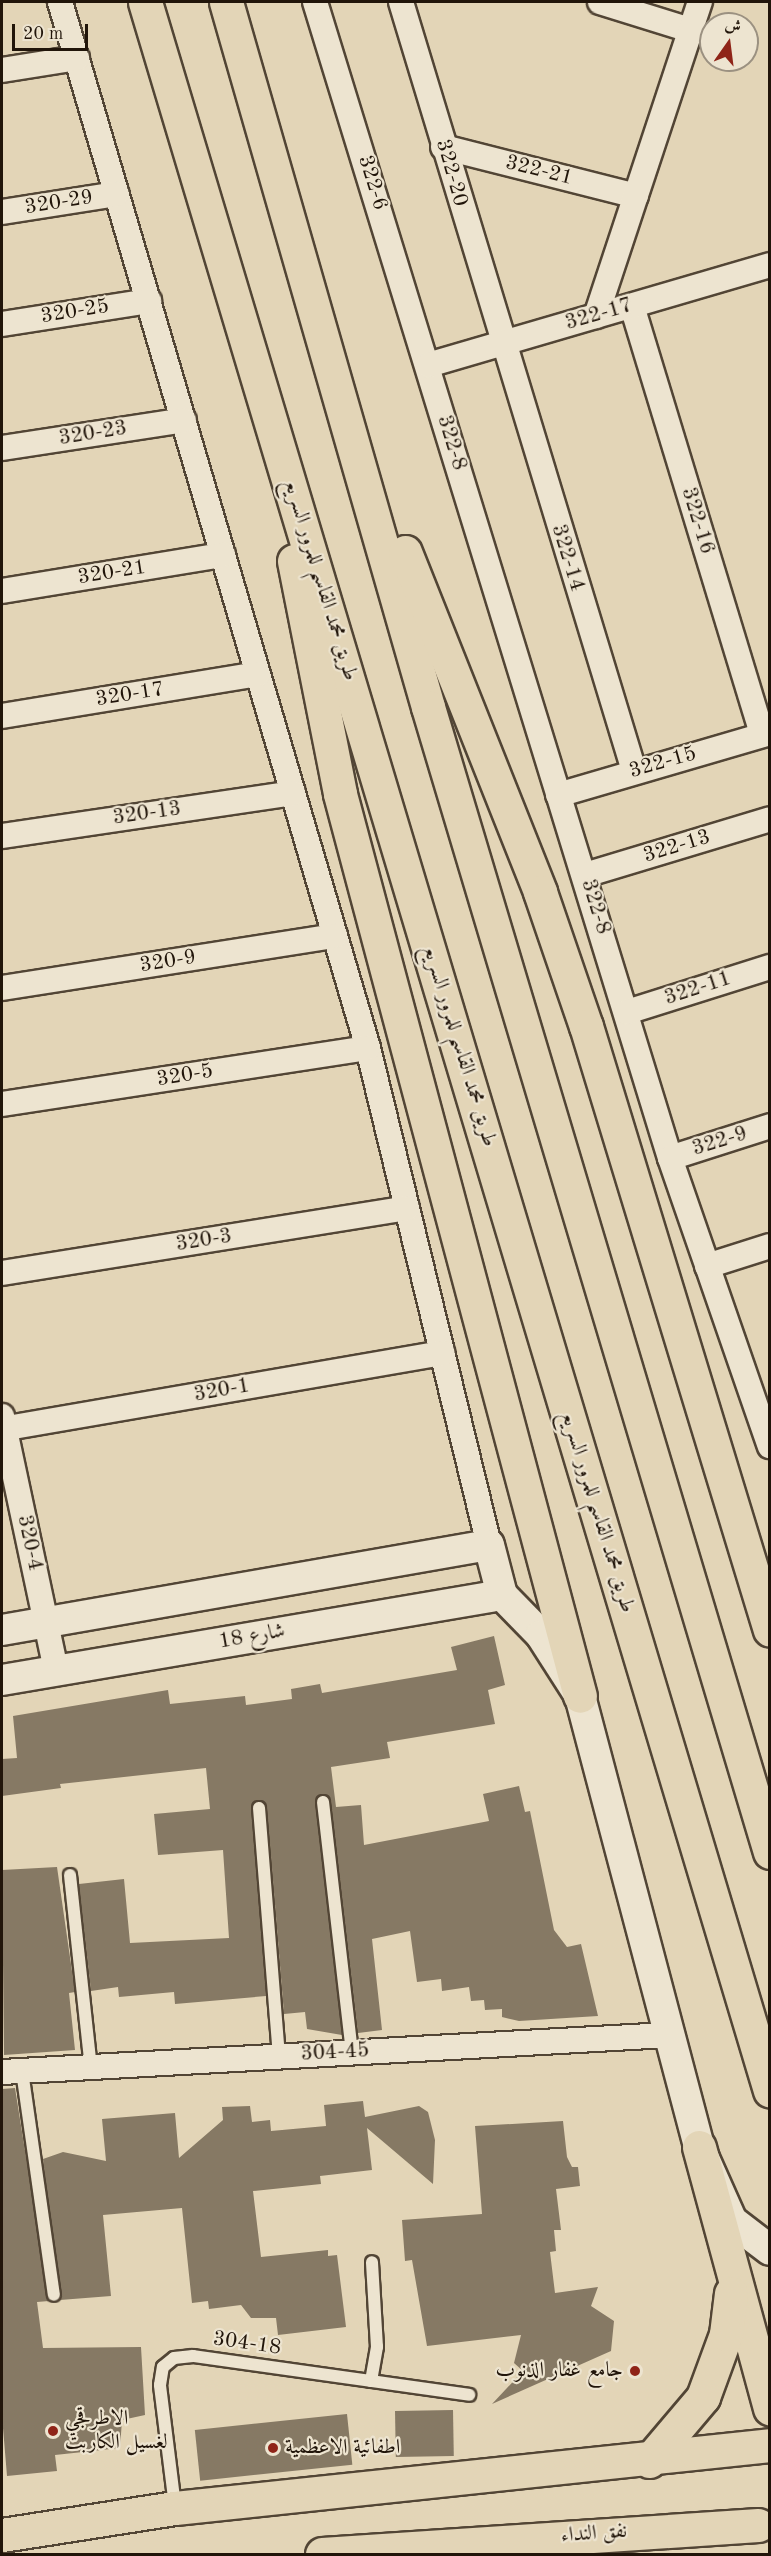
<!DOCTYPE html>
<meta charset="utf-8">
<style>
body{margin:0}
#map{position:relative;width:771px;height:2556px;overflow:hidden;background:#e3d5b7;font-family:"Old Standard TT",Amiri,serif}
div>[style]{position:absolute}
.building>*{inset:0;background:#867964;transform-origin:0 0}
.roads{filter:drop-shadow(2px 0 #524535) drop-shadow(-2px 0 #524535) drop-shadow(0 2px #524535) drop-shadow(0 -2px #524535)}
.service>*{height:12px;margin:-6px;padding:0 6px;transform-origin:6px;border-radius:6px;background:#ede4d0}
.minor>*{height:24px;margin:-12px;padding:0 12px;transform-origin:12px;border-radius:12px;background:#ede4d0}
.tertiary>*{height:30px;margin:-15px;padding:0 15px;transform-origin:15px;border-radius:15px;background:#ede4d0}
.primary>*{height:33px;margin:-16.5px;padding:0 16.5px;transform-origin:16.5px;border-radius:16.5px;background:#e3d5b7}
.motorway>*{height:33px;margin:-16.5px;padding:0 16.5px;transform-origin:16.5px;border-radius:16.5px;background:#e3d5b7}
.dots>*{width:16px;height:16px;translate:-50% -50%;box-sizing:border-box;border:3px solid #ede4d0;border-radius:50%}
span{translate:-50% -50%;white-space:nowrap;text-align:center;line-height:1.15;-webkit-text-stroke:4.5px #ede4d0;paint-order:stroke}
.street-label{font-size:21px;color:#21150a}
.poi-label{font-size:21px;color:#21150a}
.right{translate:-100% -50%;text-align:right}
.left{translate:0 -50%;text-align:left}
.frame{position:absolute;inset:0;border:3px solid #21150a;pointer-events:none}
.north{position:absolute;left:699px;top:12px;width:60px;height:60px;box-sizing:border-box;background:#ede4d0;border:2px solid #9b9181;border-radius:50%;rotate:14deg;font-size:16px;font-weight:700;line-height:24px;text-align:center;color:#21150a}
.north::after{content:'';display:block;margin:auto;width:21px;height:27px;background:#8f2418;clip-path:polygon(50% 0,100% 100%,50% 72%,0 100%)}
.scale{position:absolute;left:12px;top:24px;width:76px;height:27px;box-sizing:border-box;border:3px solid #21150a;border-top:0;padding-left:8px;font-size:18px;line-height:21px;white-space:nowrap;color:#21150a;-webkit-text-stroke:4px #ede4d0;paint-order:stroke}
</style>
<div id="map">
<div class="building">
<div style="clip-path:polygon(494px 1636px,505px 1685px,488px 1690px,495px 1724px,387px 1742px,390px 1758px,331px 1767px,336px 1807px,361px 1805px,364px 1845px,489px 1821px,483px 1794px,519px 1786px,525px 1812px,530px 1811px,554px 1930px,567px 1947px,581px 1944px,598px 2016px,519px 2021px,502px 2017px,502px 2009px,485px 2010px,484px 2000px,471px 2001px,469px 1987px,442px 1991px,441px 1979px,417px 1982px,410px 1931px,372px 1939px,382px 2030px,358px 2033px,331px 1801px,323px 1794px,315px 1803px,342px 2035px,307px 2029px,305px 2012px,284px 2014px,267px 1807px,259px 1800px,251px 1809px,266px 1996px,175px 2004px,174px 1992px,119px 1997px,118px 1987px,91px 1991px,79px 1884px,124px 1879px,130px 1943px,229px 1938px,223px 1850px,158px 1855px,154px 1814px,210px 1809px,206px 1768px,60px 1784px,61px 1788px,2px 1796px,2px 1759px,17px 1758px,13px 1716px,168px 1690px,170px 1704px,245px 1696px,246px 1705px,292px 1699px,291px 1689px,320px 1684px,322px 1693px,457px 1670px,451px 1647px)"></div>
<div style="clip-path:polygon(57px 1867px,75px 1992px,69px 1993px,75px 2050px,4px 2055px,2px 1870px)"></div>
<div style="clip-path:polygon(15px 2088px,49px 2301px,37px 2302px,43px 2348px,141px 2347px,145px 2415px,122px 2420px,120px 2448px,55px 2455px,57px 2471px,7px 2476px,2px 2416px,2px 2089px)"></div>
<div style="clip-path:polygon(363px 2101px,365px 2117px,419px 2106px,428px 2112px,435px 2140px,433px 2184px,367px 2128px,372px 2170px,320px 2176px,321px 2184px,253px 2191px,261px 2257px,328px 2250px,328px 2256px,337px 2255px,346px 2327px,278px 2335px,276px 2318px,251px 2318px,241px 2305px,209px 2309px,208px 2301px,192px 2303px,182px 2208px,103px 2215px,111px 2296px,60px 2300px,43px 2159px,63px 2152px,106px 2161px,102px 2119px,175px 2113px,179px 2158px,223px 2120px,222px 2107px,250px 2106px,252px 2122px,270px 2120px,271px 2131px,326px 2126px,324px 2105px)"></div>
<div style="clip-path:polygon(563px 2121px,567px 2157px,572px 2167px,578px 2167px,580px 2186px,556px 2189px,561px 2230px,554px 2230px,556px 2251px,550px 2252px,555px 2293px,598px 2287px,591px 2306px,614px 2321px,611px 2351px,492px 2404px,523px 2371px,514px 2363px,521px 2335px,427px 2346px,412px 2260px,405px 2261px,402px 2220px,482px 2214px,475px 2126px)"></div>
<div style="left:453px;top:2410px;width:46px;height:58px;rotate:89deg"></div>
<div style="left:347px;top:2414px;width:51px;height:153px;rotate:84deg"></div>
</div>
<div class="roads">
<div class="service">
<div style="left:323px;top:1802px;width:253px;rotate:83.4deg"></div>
<div style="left:259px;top:1808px;width:250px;rotate:85.4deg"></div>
<div style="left:70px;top:1875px;width:193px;rotate:83.8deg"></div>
<div style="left:22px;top:2071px;width:226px;rotate:81.9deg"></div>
<div style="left:371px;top:2381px;width:35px;rotate:-80deg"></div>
<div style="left:377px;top:2347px;width:85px;rotate:-93.4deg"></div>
<div style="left:175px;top:2506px;width:122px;rotate:-97.1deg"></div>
<div style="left:160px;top:2385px;width:18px;rotate:-81deg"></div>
<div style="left:163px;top:2367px;width:14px;rotate:-39deg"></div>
<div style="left:174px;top:2358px;width:19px;rotate:-6deg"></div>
<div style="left:193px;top:2356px;width:279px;rotate:8deg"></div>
</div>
<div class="minor">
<div style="left:60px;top:2px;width:1090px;rotate:73.59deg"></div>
<div style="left:368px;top:1048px;width:512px;rotate:76.32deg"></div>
<div style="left:315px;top:2px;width:1209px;rotate:72.93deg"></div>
<div style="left:670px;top:1158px;width:305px;rotate:70.9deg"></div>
<div style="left:401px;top:2px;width:804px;rotate:73.14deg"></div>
<div style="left:600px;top:2px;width:94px;rotate:17.3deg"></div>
<div style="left:2px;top:70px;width:76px;rotate:-9.1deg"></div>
<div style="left:443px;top:147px;width:199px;rotate:14.2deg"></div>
<div style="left:2px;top:212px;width:116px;rotate:-8.9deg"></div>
<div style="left:632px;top:306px;width:448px;rotate:73.1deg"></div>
<div style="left:596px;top:316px;width:331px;rotate:-71.7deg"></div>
<div style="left:2px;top:324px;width:149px;rotate:-8.9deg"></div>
<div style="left:428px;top:365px;width:356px;rotate:-16.3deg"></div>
<div style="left:2px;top:448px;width:184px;rotate:-8.7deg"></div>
<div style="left:2px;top:591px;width:224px;rotate:-9.3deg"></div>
<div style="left:2px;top:716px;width:259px;rotate:-9.3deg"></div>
<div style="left:558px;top:795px;width:221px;rotate:-16.3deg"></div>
<div style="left:2px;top:836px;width:294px;rotate:-8.4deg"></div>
<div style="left:585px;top:875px;width:193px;rotate:-16.8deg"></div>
<div style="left:2px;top:988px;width:337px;rotate:-8.9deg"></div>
<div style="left:627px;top:1012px;width:150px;rotate:-17.5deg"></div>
<div style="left:2px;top:1104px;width:370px;rotate:-8.7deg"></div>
<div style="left:670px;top:1158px;width:105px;rotate:-17.7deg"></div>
<div style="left:707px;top:1266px;width:66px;rotate:-17.6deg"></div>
<div style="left:2px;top:1273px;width:410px;rotate:-9.1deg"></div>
<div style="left:2px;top:1416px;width:260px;rotate:78deg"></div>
<div style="left:2px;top:1429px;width:447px;rotate:-9.8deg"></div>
<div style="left:2px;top:2072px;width:668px;rotate:-3.18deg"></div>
</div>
<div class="tertiary">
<div style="left:2px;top:1630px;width:494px;rotate:-9.9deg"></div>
<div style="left:489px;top:1545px;width:52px;rotate:75.4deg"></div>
<div style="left:502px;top:1595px;width:56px;rotate:45.7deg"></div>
<div style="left:541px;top:1635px;width:72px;rotate:57.4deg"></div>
<div style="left:580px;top:1696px;width:466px;rotate:75.2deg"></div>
<div style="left:699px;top:2147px;width:81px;rotate:66deg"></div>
<div style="left:732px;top:2221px;width:48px;rotate:37.3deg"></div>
<div style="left:2px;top:1680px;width:507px;rotate:-9.65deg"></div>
</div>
<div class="primary">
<div style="left:699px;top:2147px;width:271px;rotate:74.8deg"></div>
<div style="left:649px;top:2461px;width:84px;rotate:-49.8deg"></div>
<div style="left:703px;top:2397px;width:67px;rotate:-69.9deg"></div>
<div style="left:726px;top:2334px;width:41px;rotate:-83deg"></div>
<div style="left:2px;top:2535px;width:175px;rotate:-8.9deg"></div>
<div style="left:175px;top:2508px;width:598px;rotate:-6.04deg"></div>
<div style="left:322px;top:2554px;width:437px;rotate:-3.8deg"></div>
</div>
<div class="motorway">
<div style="left:145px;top:2px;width:2180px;rotate:73.34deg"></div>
<div style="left:226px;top:2px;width:733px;rotate:74.01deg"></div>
<div style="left:428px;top:707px;width:1195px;rotate:73.37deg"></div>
<div style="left:405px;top:552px;width:366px;rotate:68.3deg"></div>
<div style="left:540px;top:892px;width:142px;rotate:71.1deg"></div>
<div style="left:586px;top:1026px;width:631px;rotate:73.06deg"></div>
<div style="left:294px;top:561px;width:237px;rotate:78.8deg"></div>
<div style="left:340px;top:794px;width:933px;rotate:75.1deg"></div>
</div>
</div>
<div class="dots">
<div style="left:635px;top:2371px;background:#8f2418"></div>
<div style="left:53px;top:2431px;background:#8f2418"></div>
<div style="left:273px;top:2448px;background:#8f2418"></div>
</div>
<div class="street-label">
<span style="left:539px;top:171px;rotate:14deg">322-21</span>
<span style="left:451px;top:173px;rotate:74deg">322-20</span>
<span style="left:372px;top:183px;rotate:73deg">322-6</span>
<span style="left:59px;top:203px;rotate:-9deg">320-29</span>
<span style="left:75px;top:312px;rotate:-9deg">320-25</span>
<span style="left:599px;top:315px;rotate:-16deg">322-17</span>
<span style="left:93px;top:434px;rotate:-9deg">320-23</span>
<span style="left:451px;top:443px;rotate:73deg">322-8</span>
<span style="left:697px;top:521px;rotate:73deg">322-16</span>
<span style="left:567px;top:558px;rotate:73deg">322-14</span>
<span style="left:112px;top:573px;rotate:-9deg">320-21</span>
<span style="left:320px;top:580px;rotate:73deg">طريق محمد القاسم للمرور السريع</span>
<span style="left:130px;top:695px;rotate:-9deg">320-17</span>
<span style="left:663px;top:763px;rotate:-16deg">322-15</span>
<span style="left:147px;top:814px;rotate:-8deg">320-13</span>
<span style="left:677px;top:847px;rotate:-17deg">322-13</span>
<span style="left:595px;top:907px;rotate:73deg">322-8</span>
<span style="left:168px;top:962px;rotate:-9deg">320-9</span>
<span style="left:698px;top:989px;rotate:-18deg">322-11</span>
<span style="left:459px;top:1046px;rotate:73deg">طريق محمد القاسم للمرور السريع</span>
<span style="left:185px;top:1076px;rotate:-9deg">320-5</span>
<span style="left:720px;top:1142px;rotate:-17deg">322-9</span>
<span style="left:204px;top:1241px;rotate:-9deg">320-3</span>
<span style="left:222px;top:1391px;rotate:-10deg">320-1</span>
<span style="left:597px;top:1512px;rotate:73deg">طريق محمد القاسم للمرور السريع</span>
<span style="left:29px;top:1543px;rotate:78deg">320-4</span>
<span style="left:252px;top:1637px;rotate:-10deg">شارع 18</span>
<span style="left:335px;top:2053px;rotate:-3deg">304-45</span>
<span style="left:247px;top:2344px;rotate:8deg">304-18</span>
<span style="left:594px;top:2534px;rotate:-4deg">نفق النداء</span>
</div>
<div class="poi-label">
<span class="right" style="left:623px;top:2371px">جامع غفار الذنوب</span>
<span class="left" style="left:65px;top:2431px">الاطرقجي<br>لغسيل الكاربت</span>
<span class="left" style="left:285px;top:2448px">اطفائية الاعظمية</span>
</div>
<div class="frame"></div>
<div class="north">ش</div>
<div class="scale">20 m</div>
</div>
